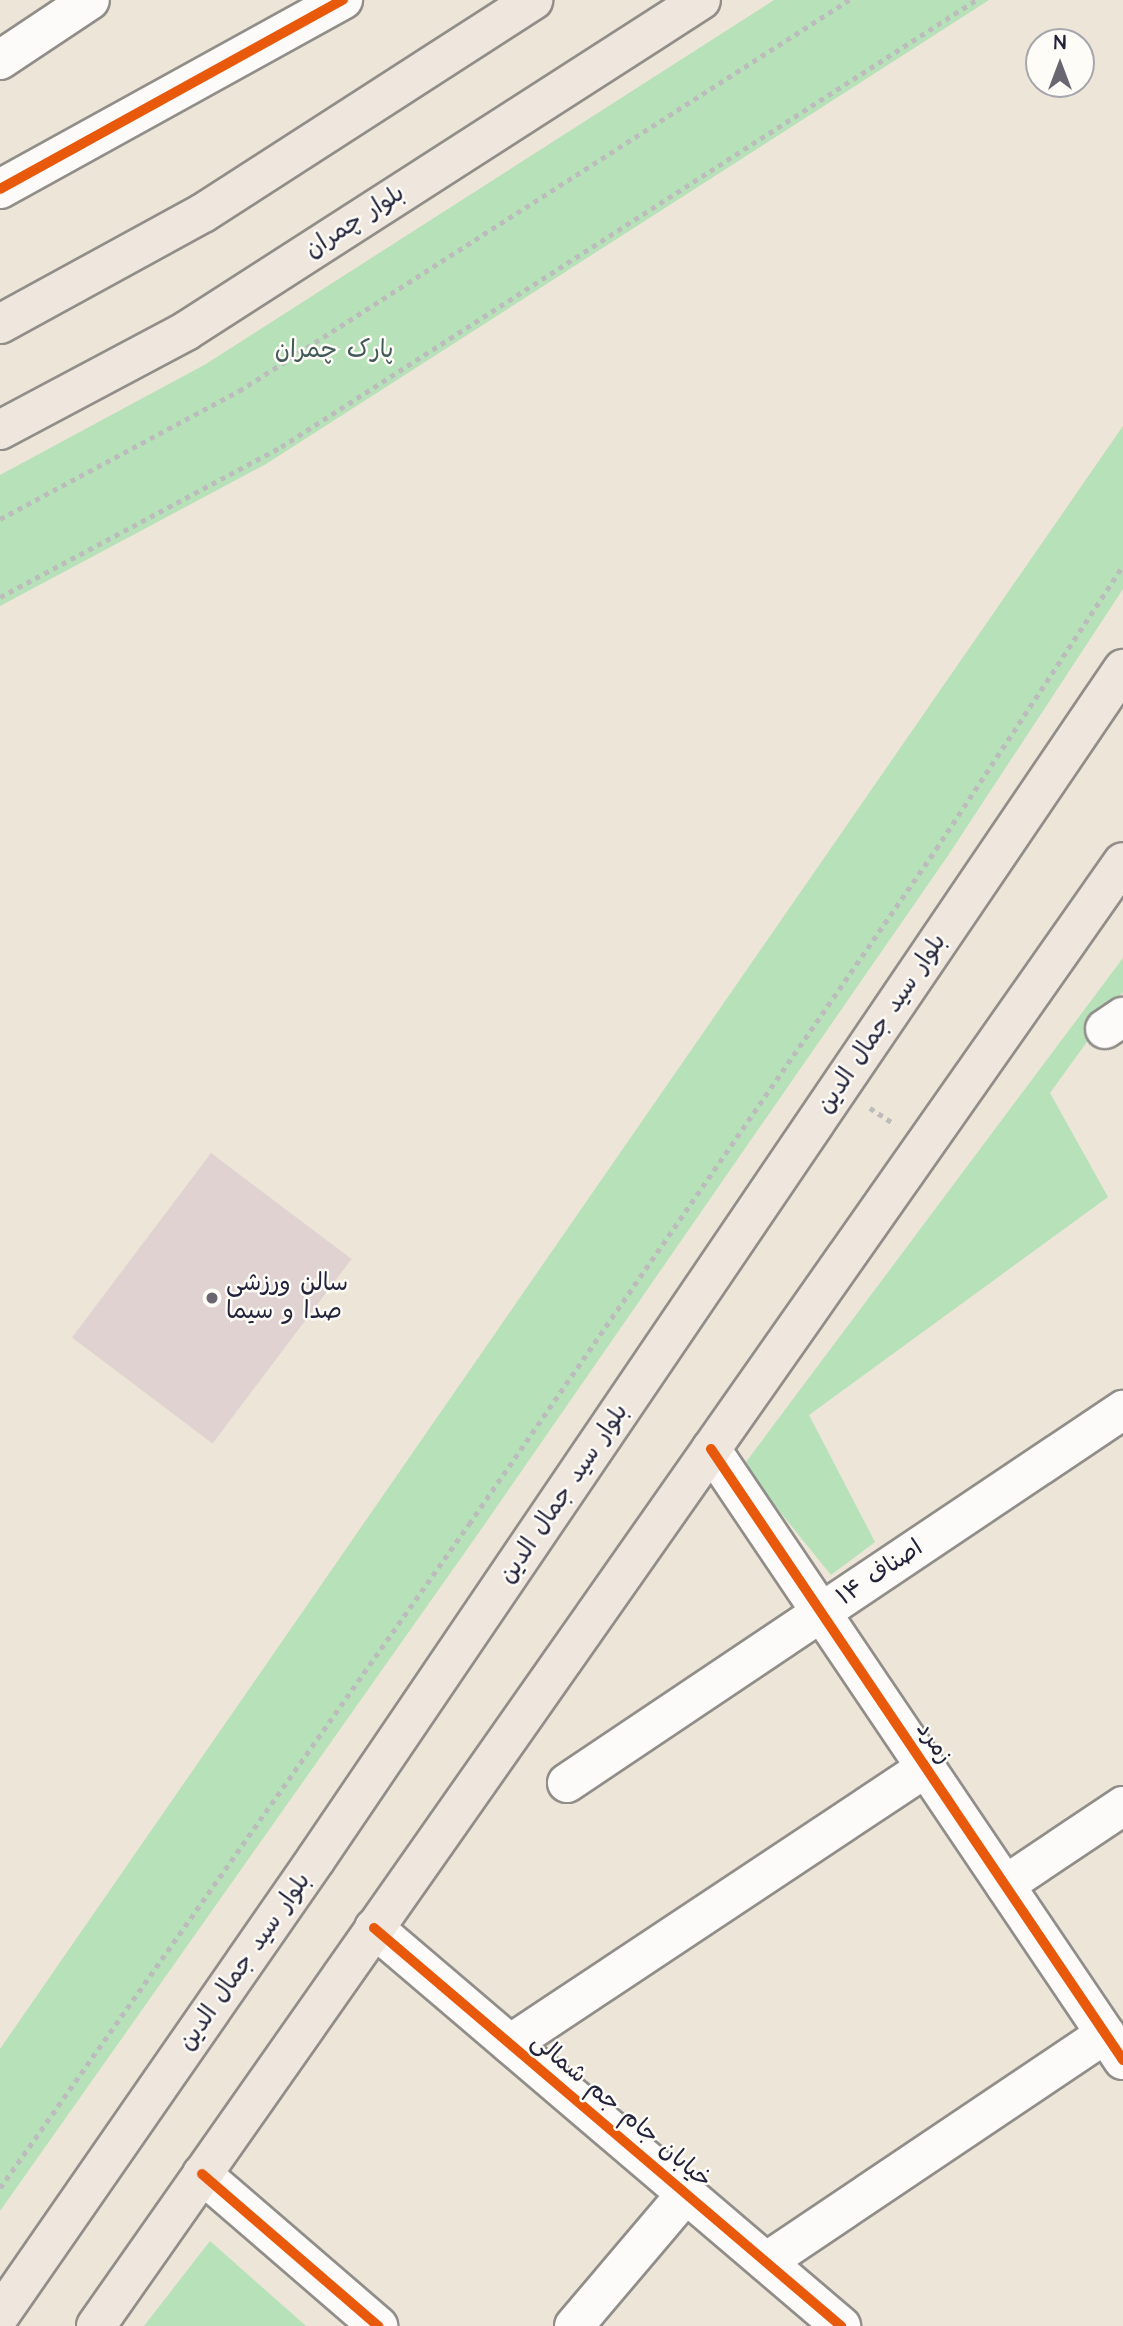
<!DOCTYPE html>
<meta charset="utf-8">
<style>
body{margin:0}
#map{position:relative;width:1123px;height:2326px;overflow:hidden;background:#ece5d8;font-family:"Architects Daughter","Playpen Sans Arabic",sans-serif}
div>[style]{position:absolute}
.green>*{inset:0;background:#b7e1b8}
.building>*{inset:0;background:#e0d2d1;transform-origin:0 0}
.path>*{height:4.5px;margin-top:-2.25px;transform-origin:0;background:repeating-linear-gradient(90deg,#bdbcbc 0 5px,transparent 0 10px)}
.roads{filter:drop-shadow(2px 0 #918e8a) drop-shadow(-2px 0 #918e8a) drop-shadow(0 2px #918e8a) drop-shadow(0 -2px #918e8a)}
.minor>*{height:38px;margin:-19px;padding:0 19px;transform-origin:19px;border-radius:19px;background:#fcfbf9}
.major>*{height:38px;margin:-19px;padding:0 19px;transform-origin:19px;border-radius:19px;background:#efe6de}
.cycleway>*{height:10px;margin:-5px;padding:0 5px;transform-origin:5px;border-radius:5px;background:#e8590c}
.dots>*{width:19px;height:19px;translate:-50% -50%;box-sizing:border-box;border:4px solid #fdfcf7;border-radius:50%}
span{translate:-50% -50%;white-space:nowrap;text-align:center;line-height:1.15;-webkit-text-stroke:5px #fdfcf7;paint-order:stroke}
.street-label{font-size:24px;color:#22223b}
.park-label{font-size:24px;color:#425a58}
.poi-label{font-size:24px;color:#22223b}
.left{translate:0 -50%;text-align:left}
.north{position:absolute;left:1025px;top:28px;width:70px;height:70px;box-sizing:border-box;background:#fdfcf7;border:2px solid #a5a5ac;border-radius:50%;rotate:0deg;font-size:19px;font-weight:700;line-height:28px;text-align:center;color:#22223b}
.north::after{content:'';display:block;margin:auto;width:24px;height:32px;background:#696672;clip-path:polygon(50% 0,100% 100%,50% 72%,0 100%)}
</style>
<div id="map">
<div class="green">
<div style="clip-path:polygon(774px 0,989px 0,266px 464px,0 606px,0 475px,206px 364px)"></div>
<div style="clip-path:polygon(1123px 426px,1123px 589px,947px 857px,480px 1531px,0 2211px,0 2049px)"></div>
<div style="clip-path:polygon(1123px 958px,1123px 992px,1050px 1093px,1108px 1197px,809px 1415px,875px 1542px,831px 1575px,743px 1466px)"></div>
<div style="clip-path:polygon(210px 2241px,306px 2326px,144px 2326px)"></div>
</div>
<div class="building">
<div style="left:211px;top:1153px;width:176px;height:231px;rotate:37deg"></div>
</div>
<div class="path">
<div style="left:0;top:519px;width:271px;rotate:-28.2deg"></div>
<div style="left:239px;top:391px;width:725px;rotate:-32.66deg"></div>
<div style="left:0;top:597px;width:319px;rotate:-28.1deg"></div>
<div style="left:281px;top:447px;width:826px;rotate:-32.75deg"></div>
<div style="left:870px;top:1108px;width:30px;rotate:33deg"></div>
<div style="left:0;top:2188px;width:813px;rotate:-54.77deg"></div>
<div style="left:469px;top:1524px;width:821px;rotate:-55.32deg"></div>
<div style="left:936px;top:849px;width:340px;rotate:-56.6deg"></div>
</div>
<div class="roads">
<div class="minor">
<div style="left:0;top:60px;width:108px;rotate:-33.7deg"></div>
<div style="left:0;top:189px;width:392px;rotate:-28.9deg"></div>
<div style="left:1105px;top:1029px;width:22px;rotate:-34deg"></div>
<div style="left:711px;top:1449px;width:737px;rotate:56.01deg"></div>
<div style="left:567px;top:1783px;width:670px;rotate:-33.86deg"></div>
<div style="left:1005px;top:1885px;width:142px;rotate:-33.8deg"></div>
<div style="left:374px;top:1928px;width:614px;rotate:40.44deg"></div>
<div style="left:510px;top:2044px;width:499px;rotate:-33.6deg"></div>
<div style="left:202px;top:2174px;width:233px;rotate:40.8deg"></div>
<div style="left:766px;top:2262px;width:409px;rotate:-33.9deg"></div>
<div style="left:574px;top:2326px;width:173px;rotate:-49.7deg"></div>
</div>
<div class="major">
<div style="left:0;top:324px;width:231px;rotate:-28.7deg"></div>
<div style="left:203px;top:213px;width:393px;rotate:-32.8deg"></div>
<div style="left:0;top:430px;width:211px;rotate:-28deg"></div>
<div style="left:186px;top:331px;width:612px;rotate:-32.73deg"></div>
<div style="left:0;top:2315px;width:555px;rotate:-55.28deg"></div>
<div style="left:316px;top:1859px;width:1438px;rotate:-55.86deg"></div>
<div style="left:96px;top:2326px;width:1788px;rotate:-54.95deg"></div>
</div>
</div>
<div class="cycleway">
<div style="left:0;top:189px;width:392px;rotate:-28.9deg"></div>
<div style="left:711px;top:1449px;width:737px;rotate:56.01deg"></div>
<div style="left:374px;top:1928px;width:614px;rotate:40.44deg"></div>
<div style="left:202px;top:2174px;width:233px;rotate:40.8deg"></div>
</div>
<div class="dots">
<div style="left:212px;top:1298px;background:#696672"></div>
</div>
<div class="street-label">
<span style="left:355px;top:222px;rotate:-33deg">بلوار چمران</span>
<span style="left:882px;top:1024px;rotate:-56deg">بلوار سید جمال الدین</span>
<span style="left:564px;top:1494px;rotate:-56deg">بلوار سید جمال الدین</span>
<span style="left:880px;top:1573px;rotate:-34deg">اصناف ۱۴</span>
<span style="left:934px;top:1743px;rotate:56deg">زمرد</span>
<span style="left:245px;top:1962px;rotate:-55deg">بلوار سید جمال الدین</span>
<span style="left:621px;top:2111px;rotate:40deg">خیابان جام جم شمالی</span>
</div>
<div class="park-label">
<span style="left:334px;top:351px">پارک چمران</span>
</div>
<div class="poi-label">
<span class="left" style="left:226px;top:1298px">سالن ورزشی<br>صدا و سیما</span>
</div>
<div class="north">N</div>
</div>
